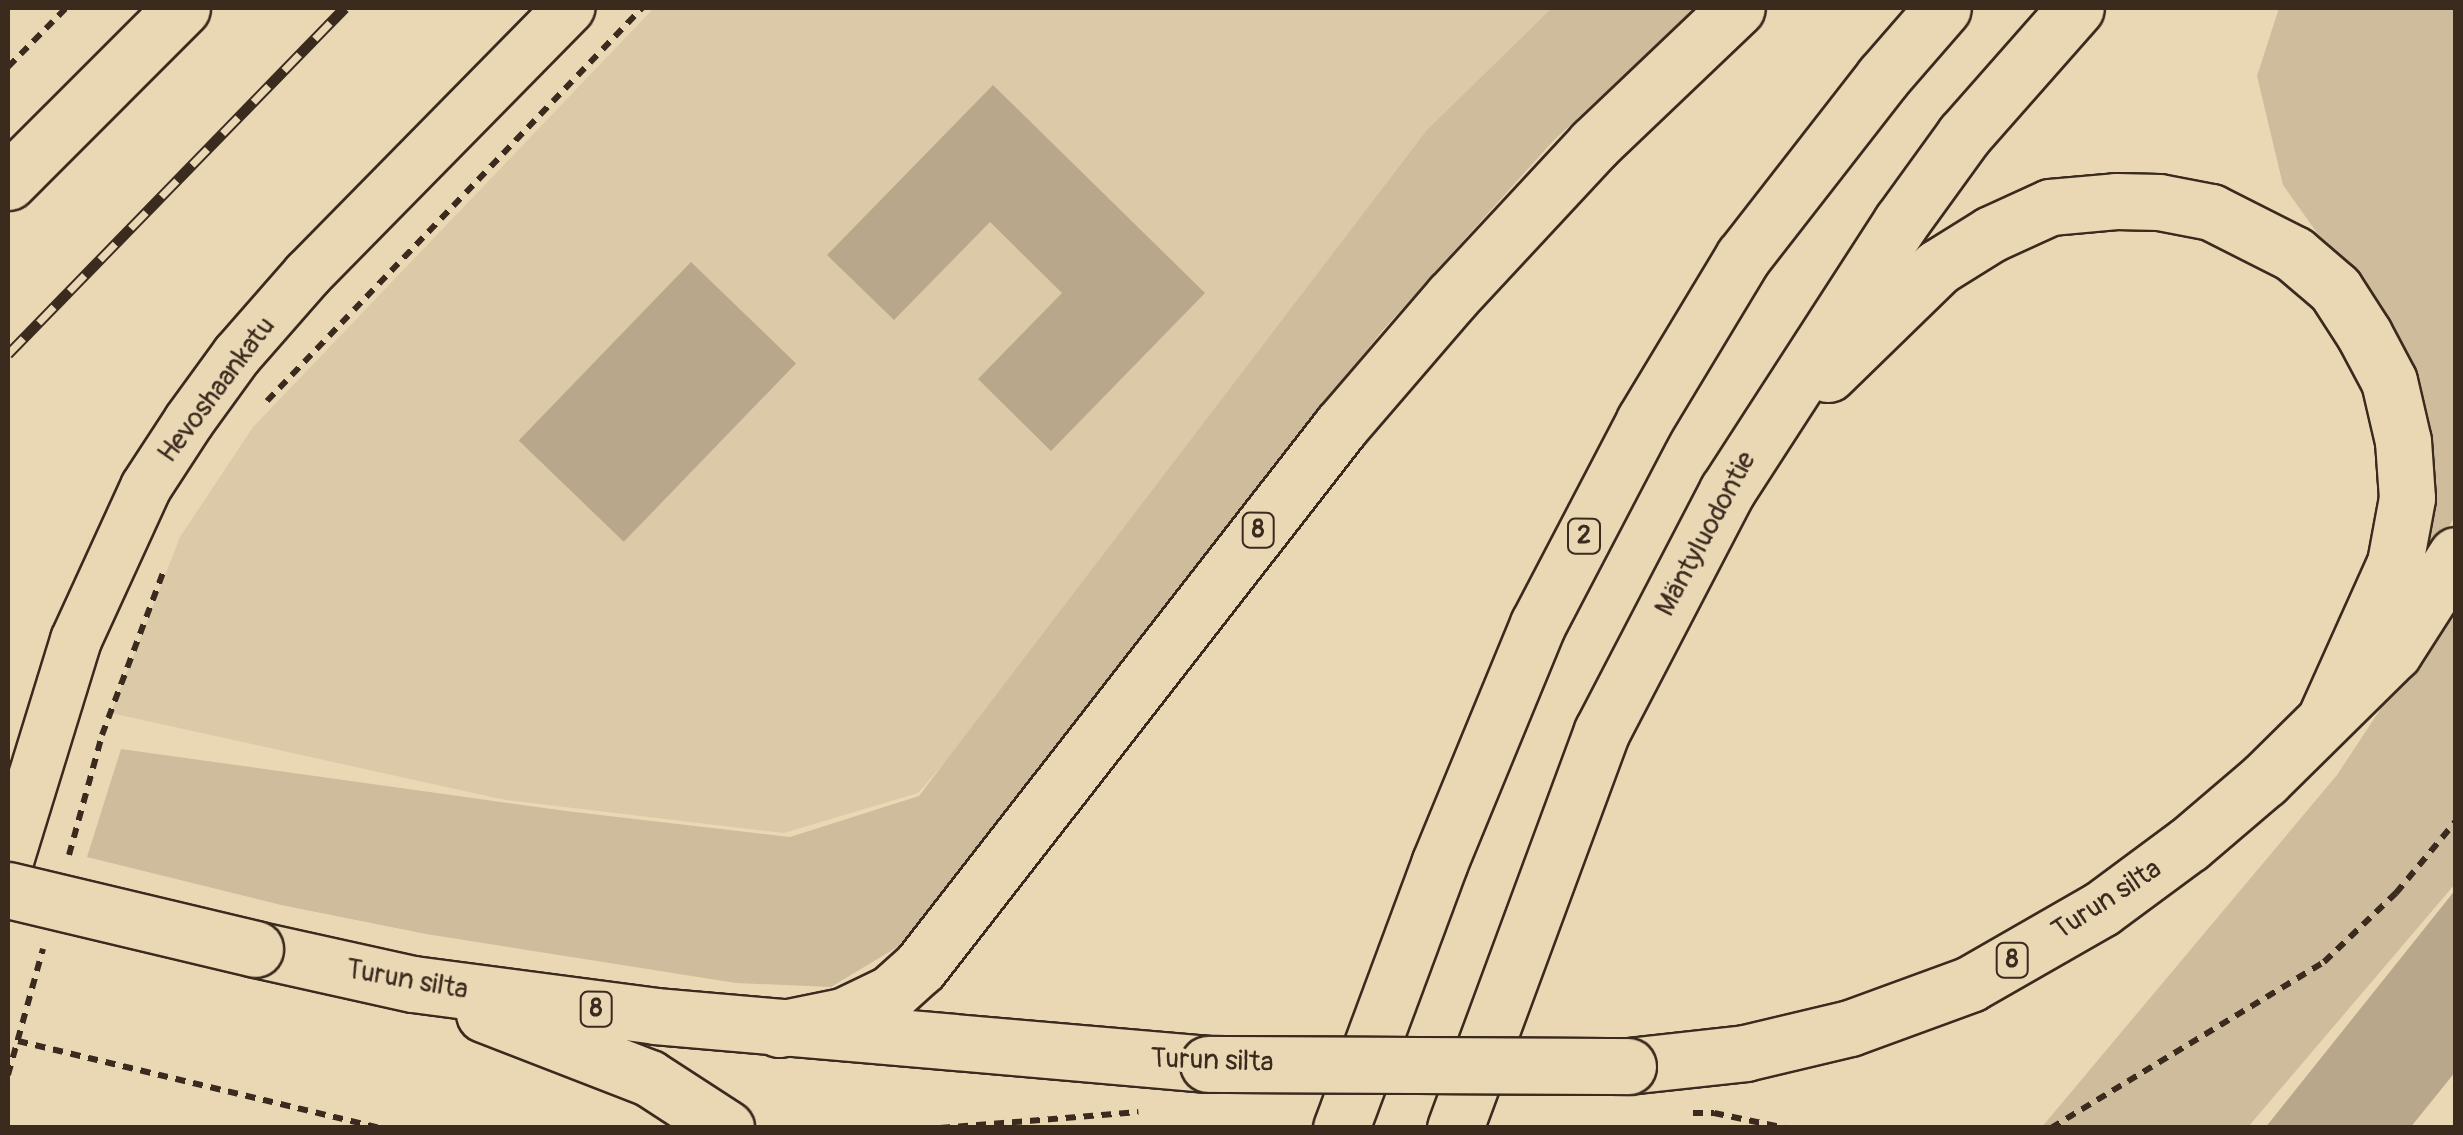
<!DOCTYPE html>
<meta charset="utf-8">
<style>
body{margin:0}
#map{position:relative;width:2463px;height:1135px;overflow:hidden;background:#ead8b5;font-family:Pangolin,sans-serif}
div>[style]{position:absolute}
.built>*{inset:0;background:#dbc9a8}
.green>*{inset:0;background:#cebc9c}
.building>*{inset:0;background:#b9a78b;transform-origin:0 0}
.path>*{height:6px;margin-top:-3px;transform-origin:0;background:repeating-linear-gradient(90deg,#3b2a1e 0 10px,transparent 0 18px)}
.roads{filter:drop-shadow(2px 0 #3b2a1e) drop-shadow(-2px 0 #3b2a1e) drop-shadow(0 2px #3b2a1e) drop-shadow(0 -2px #3b2a1e)}
.tertiary>*{height:50px;margin:-25px;padding:0 25px;transform-origin:25px;border-radius:25px;background:#ead8b5}
.secondary>*{height:55px;margin:-27.5px;padding:0 27.5px;transform-origin:27.5px;border-radius:27.5px;background:#ead8b5}
.trunk>*{height:55px;margin:-27.5px;padding:0 27.5px;transform-origin:27.5px;border-radius:27.5px;background:#ead8b5}
.rail>*{height:11px;margin-top:-5.5px;transform-origin:0;background:repeating-linear-gradient(90deg,#ead8b5 0 22px,#3b2a1e 0 44px);box-sizing:border-box;border-block:2px solid #3b2a1e}
.bridges{filter:drop-shadow(2px 0 #3b2a1e) drop-shadow(-2px 0 #3b2a1e) drop-shadow(0 2px #3b2a1e) drop-shadow(0 -2px #3b2a1e)}
.trunk-bridge>*{height:55px;margin:-27.5px;padding:0 27.5px;transform-origin:27.5px;border-radius:27.5px;background:#ead8b5}
span{translate:-50% -50%;white-space:nowrap;text-align:center;line-height:1.15;-webkit-text-stroke:8px #ead8b5;paint-order:stroke}
.shield-label span{padding:2px 8px;background:#ead8b5;border:2px solid;border-radius:8px;-webkit-text-stroke-width:0}
.shield-label{font-size:25px;color:#3b2a1e;font-weight:700}
.street-label{font-size:28px;color:#3b2a1e}
.frame{position:absolute;inset:0;border:10px solid #3b2a1e;pointer-events:none}
</style>
<div id="map">
<div class="built">
<div style="clip-path:polygon(654px 8px,1604px 8px,918px 793px,784px 833px,505px 800px,111px 713px,180px 537px,253px 427px)"></div>
</div>
<div class="green">
<div style="clip-path:polygon(1552px 8px,1698px 8px,1554px 140px,1382px 331px,1182px 582px,1013px 812px,899px 946px,831px 987px,736px 983px,426px 934px,281px 905px,87px 857px,121px 749px,566px 811px,790px 837px,919px 796px,1427px 130px)"></div>
<div style="clip-path:polygon(2279px 8px,2455px 8px,2455px 515px,2437px 551px,2416px 572px,2332px 254px,2283px 185px,2257px 76px)"></div>
<div style="clip-path:polygon(2455px 596px,2455px 884px,2248px 1127px,2041px 1128px,2337px 775px)"></div>
</div>
<div class="building">
<div style="clip-path:polygon(993px 85px,1205px 293px,1051px 451px,978px 379px,1062px 293px,990px 222px,894px 320px,827px 255px)"></div>
<div style="left:691px;top:262px;width:146px;height:248px;rotate:44deg"></div>
<div style="clip-path:polygon(2456px 889px,2456px 1071px,2410px 1128px,2265px 1128px)"></div>
</div>
<div class="path">
<div style="left:8px;top:67px;width:83px;rotate:-45.5deg"></div>
<div style="left:267px;top:401px;width:543px;rotate:-46.34deg"></div>
<div style="left:69px;top:855px;width:124px;rotate:-74.6deg"></div>
<div style="left:102px;top:735px;width:173px;rotate:-69.4deg"></div>
<div style="left:18px;top:1041px;width:372px;rotate:13.5deg"></div>
<div style="left:8px;top:1075px;width:131px;rotate:-74.5deg"></div>
<div style="left:1693px;top:1113px;width:21px"></div>
<div style="left:1714px;top:1113px;width:73px;rotate:11.9deg"></div>
<div style="left:940px;top:1128px;width:199px;rotate:-4.6deg"></div>
<div style="left:2051px;top:1128px;width:320px;rotate:-31.3deg"></div>
<div style="left:2324px;top:962px;width:100px;rotate:-43.8deg"></div>
<div style="left:2396px;top:893px;width:94px;rotate:-50.2deg"></div>
</div>
<div class="roads">
<div class="tertiary">
<div style="left:8px;top:861px;width:231px;rotate:-72.9deg"></div>
<div style="left:76px;top:640px;width:168px;rotate:-65.4deg"></div>
<div style="left:146px;top:487px;width:79px;rotate:-56.9deg"></div>
<div style="left:189px;top:421px;width:82px;rotate:-54deg"></div>
<div style="left:237px;top:355px;width:108px;rotate:-48.8deg"></div>
<div style="left:308px;top:274px;width:373px;rotate:-45.5deg"></div>
</div>
<div class="secondary">
<div style="left:8px;top:182px;width:246px;rotate:-45deg"></div>
</div>
<div class="trunk">
<div style="left:1828px;top:374px;width:153px;rotate:-44.2deg"></div>
<div style="left:1938px;top:267px;width:62px;rotate:-31.9deg"></div>
<div style="left:1991px;top:234px;width:65px;rotate:-24.6deg"></div>
<div style="left:2050px;top:207px;width:66px;rotate:-5.2deg"></div>
<div style="left:2116px;top:201px;width:43px;rotate:1.3deg"></div>
<div style="left:2159px;top:202px;width:53px;rotate:10.9deg"></div>
<div style="left:2211px;top:212px;width:93px;rotate:26.8deg"></div>
<div style="left:2294px;top:254px;width:54px;rotate:40.5deg"></div>
<div style="left:2335px;top:289px;width:54px;rotate:57.2deg"></div>
<div style="left:2364px;top:334px;width:53px;rotate:62deg"></div>
<div style="left:2389px;top:381px;width:62px;rotate:76.9deg"></div>
<div style="left:2403px;top:441px;width:57px;rotate:86deg"></div>
<div style="left:2407px;top:498px;width:66px;rotate:100.5deg"></div>
<div style="left:2395px;top:563px;width:166px;rotate:114.2deg"></div>
<div style="left:255px;top:949px;width:162px;rotate:12.5deg"></div>
<div style="left:413px;top:984px;width:244px;rotate:7.5deg"></div>
<div style="left:655px;top:1016px;width:555px;rotate:4.96deg"></div>
<div style="left:484px;top:1014px;width:177px;rotate:21.2deg"></div>
<div style="left:649px;top:1078px;width:92px;rotate:33deg"></div>
<div style="left:779px;top:1029px;width:65px;rotate:-11.5deg"></div>
<div style="left:843px;top:1016px;width:53px;rotate:-25.6deg"></div>
<div style="left:891px;top:993px;width:39px;rotate:-42deg"></div>
<div style="left:920px;top:967px;width:686px;rotate:-52.11deg"></div>
<div style="left:1341px;top:426px;width:170px;rotate:-49.3deg"></div>
<div style="left:1452px;top:297px;width:209px;rotate:-47.1deg"></div>
<div style="left:1594px;top:144px;width:197px;rotate:-43.6deg"></div>
<div style="left:1628px;top:1066px;width:118px;rotate:-6.3deg"></div>
<div style="left:1745px;top:1053px;width:108px;rotate:-13.4deg"></div>
<div style="left:1850px;top:1028px;width:128px;rotate:-20.1deg"></div>
<div style="left:1970px;top:984px;width:151px;rotate:-29.8deg"></div>
<div style="left:2101px;top:909px;width:109px;rotate:-36.5deg"></div>
<div style="left:2189px;top:844px;width:99px;rotate:-40.5deg"></div>
<div style="left:2264px;top:780px;width:182px;rotate:-44.6deg"></div>
<div style="left:2394px;top:652px;width:115px;rotate:-57.4deg"></div>
<div style="left:1341px;top:1128px;width:282px;rotate:-69.6deg"></div>
<div style="left:1439px;top:864px;width:260px;rotate:-67.6deg"></div>
<div style="left:1538px;top:624px;width:229px;rotate:-62.4deg"></div>
<div style="left:1644px;top:421px;width:192px;rotate:-58.9deg"></div>
<div style="left:1743px;top:257px;width:228px;rotate:-52.1deg"></div>
<div style="left:1883px;top:77px;width:91px;rotate:-49deg"></div>
<div style="left:1455px;top:1128px;width:423px;rotate:-69.7deg"></div>
<div style="left:1602px;top:731px;width:271px;rotate:-62.5deg"></div>
<div style="left:1727px;top:491px;width:320px;rotate:-57.1deg"></div>
<div style="left:1901px;top:222px;width:107px;rotate:-54.1deg"></div>
<div style="left:1964px;top:135px;width:169px;rotate:-48.6deg"></div>
</div>
</div>
<div class="rail">
<div style="left:8px;top:354px;width:483px;rotate:-45.8deg"></div>
</div>
<div class="bridges">
<div class="trunk-bridge">
<div style="left:8px;top:890px;width:254px;rotate:13.4deg"></div>
<div style="left:1208px;top:1064px;width:420px;rotate:0.3deg"></div>
</div>
</div>
<div class="shield-label">
<span style="left:1258px;top:530px">8</span>
<span style="left:1584px;top:536px">2</span>
<span style="left:2012px;top:960px">8</span>
<span style="left:596px;top:1009px">8</span>
</div>
<div class="street-label">
<span style="left:217px;top:390px;rotate:-53deg">Hevoshaankatu</span>
<span style="left:1706px;top:534px;rotate:-62deg">Mäntyluodontie</span>
<span style="left:2107px;top:900px;rotate:-33deg">Turun silta</span>
<span style="left:407px;top:980px;rotate:10deg">Turun silta</span>
<span style="left:1212px;top:1061px;rotate:2deg">Turun silta</span>
</div>
<div class="frame"></div>
</div>
